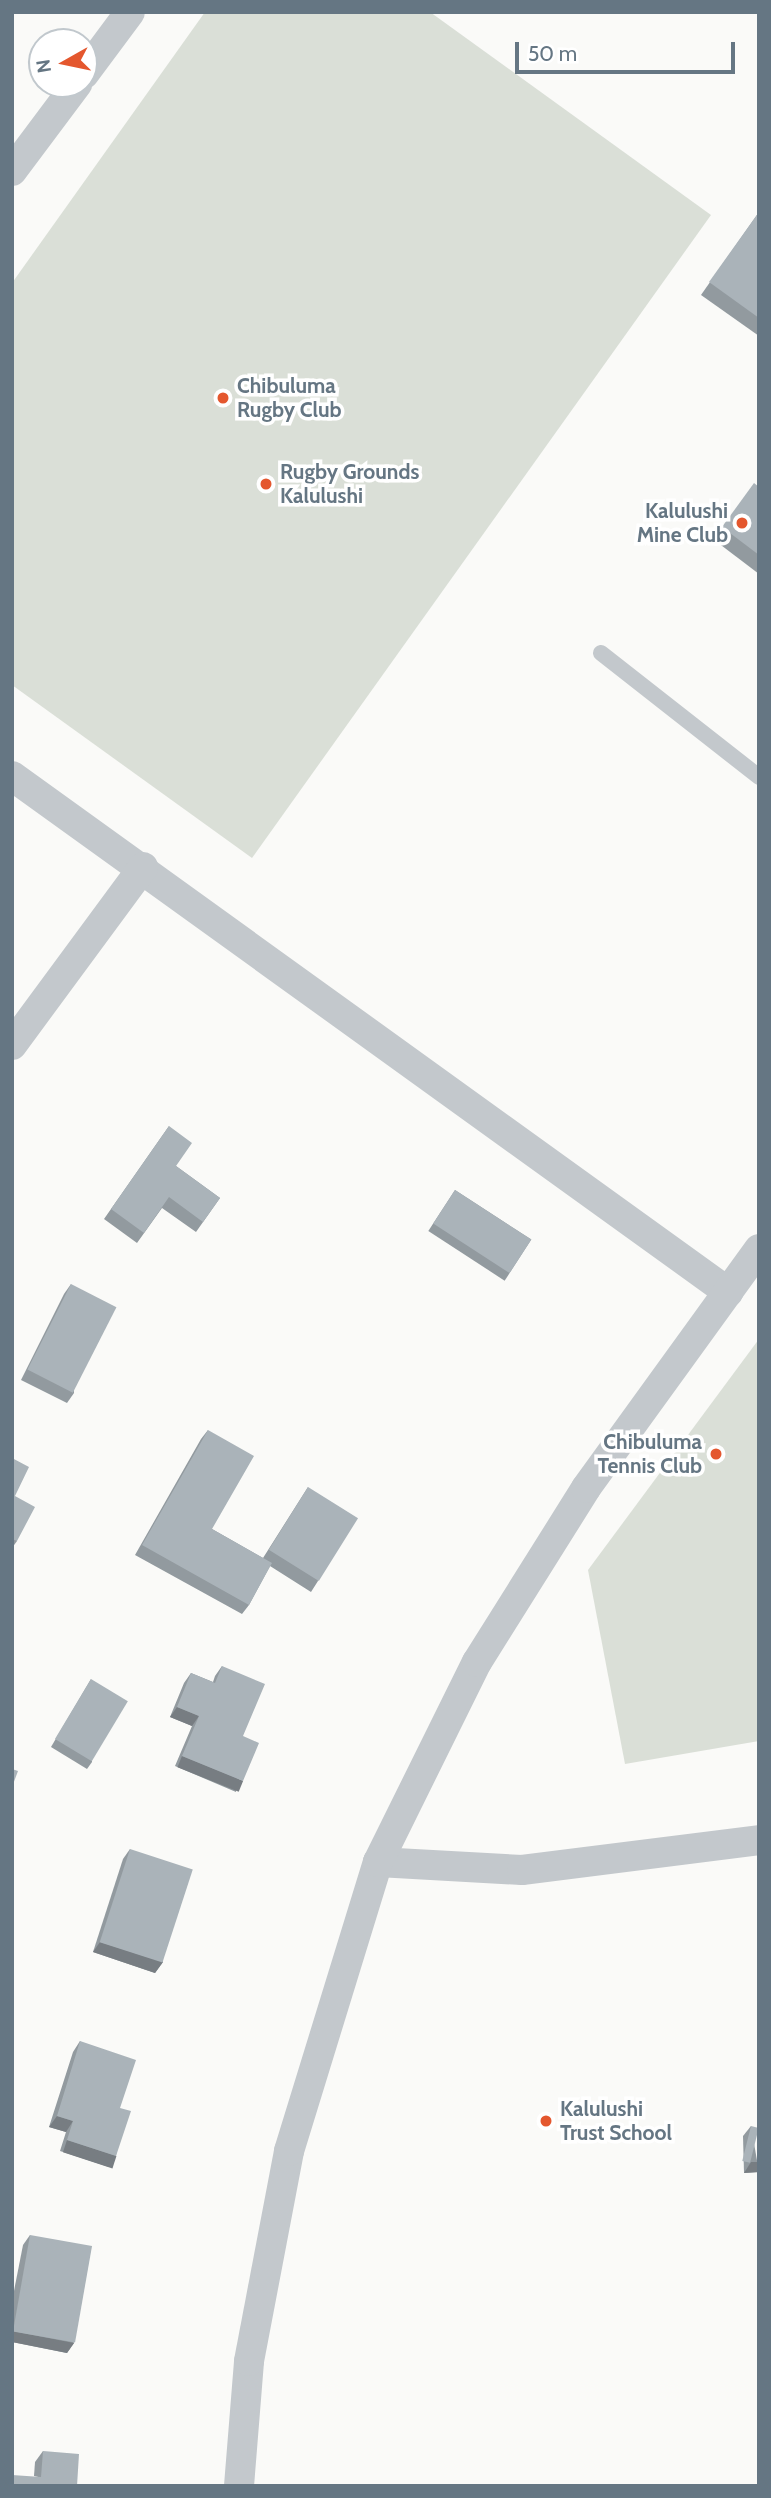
<!DOCTYPE html>
<style>
body{margin:0}
#map{position:relative;width:771px;height:2498px;overflow:hidden;background:#fafaf8;font-family:Cabin,sans-serif}
div>[style]{position:absolute}
.green>*{inset:0;background:#dadfd7}
.lane>*{height:16px;margin:-8px;padding:0 8px;transform-origin:8px;border-radius:8px;background:#c3c8cc}
.street>*{height:30px;margin:-15px;padding:0 15px;transform-origin:15px;border-radius:15px;background:#c3c8cc}
.wall>*{inset:0;background:#929a9f;transform-origin:0 0}
.shaded-wall>*{inset:0;background:#777d82;transform-origin:0 0}
.building>*{inset:0;background:#aab3b9;transform-origin:0 0}
.dots>*{width:19px;height:19px;translate:-50% -50%;box-sizing:border-box;border:4px solid #fff;border-radius:50%}
span{translate:-50% -50%;white-space:nowrap;text-align:center;line-height:1.15;-webkit-text-stroke:7px #fff;paint-order:stroke}
.poi-label{font-size:21px;color:#657683;font-weight:700}
.left{translate:0 -50%;text-align:left}
.right{translate:-100% -50%;text-align:right}
.frame{position:absolute;inset:0;border:14px solid #657683;pointer-events:none}
.north{position:absolute;left:28px;top:28px;width:70px;height:70px;box-sizing:border-box;background:#fff;border:2px solid #c1c8cd;border-radius:50%;rotate:261deg;font-size:19px;font-weight:700;line-height:28px;text-align:center;color:#657683}
.north::after{content:'';display:block;margin:auto;width:24px;height:32px;background:#e4572e;clip-path:polygon(50% 0,100% 100%,50% 72%,0 100%)}
.scale{position:absolute;left:515px;top:42px;width:220px;height:32px;box-sizing:border-box;border:4px solid #657683;border-top:0;padding-left:9px;font-size:21px;line-height:24px;white-space:nowrap;color:#657683;-webkit-text-stroke:5px #fff;paint-order:stroke}
</style>
<div id="map">
<div class="green">
<div style="clip-path:polygon(205px 12px,430px 12px,711px 215px,252px 858px,12px 685px,12px 283px)"></div>
<div style="clip-path:polygon(759px 1339px,759px 1741px,625px 1764px,588px 1570px)"></div>
</div>
<div class="lane">
<div style="left:601px;top:653px;width:201px;rotate:38.1deg"></div>
</div>
<div class="street">
<div style="left:84px;top:74px;width:77px;rotate:-53.4deg"></div>
<div style="left:12px;top:171px;width:109px;rotate:-53.2deg"></div>
<div style="left:12px;top:776px;width:883px;rotate:35.78deg"></div>
<div style="left:12px;top:1045px;width:221px;rotate:-53.6deg"></div>
<div style="left:378px;top:1862px;width:144px;rotate:3.2deg"></div>
<div style="left:522px;top:1870px;width:239px;rotate:-7.2deg"></div>
<div style="left:239px;top:2486px;width:125px;rotate:-85.4deg"></div>
<div style="left:249px;top:2361px;width:214px;rotate:-79.2deg"></div>
<div style="left:289px;top:2151px;width:302px;rotate:-72.9deg"></div>
<div style="left:378px;top:1862px;width:223px;rotate:-63.7deg"></div>
<div style="left:477px;top:1662px;width:205px;rotate:-57.9deg"></div>
<div style="left:586px;top:1488px;width:295px;rotate:-54.1deg"></div>
</div>
<div class="wall">
<div style="clip-path:polygon(759px 212px,759px 336px,701px 295px)"></div>
<div style="clip-path:polygon(759px 487px,759px 574px,713px 539px,722px 527px)"></div>
<div style="clip-path:polygon(169px 1126px,176px 1166px,220px 1198px,196px 1232px,162px 1208px,137px 1243px,104px 1219px)"></div>
<div style="left:455px;top:1190px;width:91px;height:49px;rotate:33deg"></div>
<div style="clip-path:polygon(71px 1284px,74px 1393px,67px 1403px,21px 1380px,64px 1294px)"></div>
<div style="clip-path:polygon(208px 1430px,212px 1529px,263px 1558px,308px 1487px,318px 1581px,311px 1592px,270px 1566px,249px 1605px,242px 1614px,135px 1555px,201px 1439px)"></div>
<div style="clip-path:polygon(12px 1458px,17px 1541px,12px 1548px)"></div>
<div style="clip-path:polygon(222px 1666px,243px 1736px,236px 1792px,175px 1766px,192px 1726px,170px 1717px,184px 1683px,191px 1673px,213px 1682px,215px 1676px)"></div>
<div style="clip-path:polygon(91px 1679px,92px 1762px,87px 1769px,51px 1747px)"></div>
<div style="clip-path:polygon(130px 1849px,163px 1962px,155px 1973px,93px 1952px,123px 1859px)"></div>
<div style="clip-path:polygon(80px 2041px,120px 2108px,116px 2156px,109px 2167px,60px 2151px,66px 2132px,49px 2127px,73px 2052px)"></div>
<div style="clip-path:polygon(751px 2126px,759px 2172px,744px 2173px,743px 2136px)"></div>
<div style="clip-path:polygon(30px 2235px,74px 2343px,67px 2353px,12px 2342px,12px 2301px,23px 2245px)"></div>
<div style="clip-path:polygon(43px 2451px,77px 2486px,34px 2476px,35px 2462px)"></div>
</div>
<div class="shaded-wall">
<div style="clip-path:polygon(177px 1707px,199px 1716px,192px 1726px,170px 1717px)"></div>
<div style="left:182px;top:1756px;width:66px;height:12px;rotate:22deg"></div>
<div style="clip-path:polygon(100px 1942px,163px 1962px,155px 1973px,93px 1952px)"></div>
<div style="clip-path:polygon(57px 2116px,73px 2121px,66px 2132px,49px 2127px)"></div>
<div style="left:67px;top:2140px;width:52px;height:13px;rotate:18deg"></div>
<div style="clip-path:polygon(751px 2162px,759px 2162px,759px 2172px,744px 2173px)"></div>
<div style="clip-path:polygon(12px 2331px,74px 2343px,67px 2353px,12px 2342px)"></div>
</div>
<div class="building">
<div style="clip-path:polygon(759px 212px,759px 318px,709px 282px)"></div>
<div style="clip-path:polygon(754px 483px,759px 487px,759px 555px,722px 527px)"></div>
<div style="clip-path:polygon(169px 1126px,192px 1143px,176px 1166px,220px 1198px,203px 1222px,169px 1197px,144px 1233px,111px 1209px)"></div>
<div style="left:455px;top:1190px;width:91px;height:40px;rotate:33deg"></div>
<div style="left:71px;top:1284px;width:51px;height:96px;rotate:27deg"></div>
<div style="clip-path:polygon(208px 1430px,254px 1456px,212px 1529px,272px 1563px,249px 1605px,142px 1545px)"></div>
<div style="clip-path:polygon(12px 1458px,29px 1467px,15px 1496px,35px 1507px,17px 1541px,12px 1539px)"></div>
<div style="left:308px;top:1487px;width:59px;height:74px;rotate:32deg"></div>
<div style="clip-path:polygon(222px 1666px,265px 1684px,243px 1736px,259px 1743px,243px 1781px,182px 1756px,199px 1716px,177px 1707px,191px 1673px,215px 1683px)"></div>
<div style="left:91px;top:1679px;width:43px;height:70px;rotate:31deg"></div>
<div style="clip-path:polygon(12px 1769px,18px 1771px,12px 1787px)"></div>
<div style="left:130px;top:1849px;width:66px;height:98px;rotate:18deg"></div>
<div style="clip-path:polygon(80px 2041px,136px 2060px,120px 2108px,131px 2111px,116px 2156px,67px 2140px,73px 2121px,57px 2116px)"></div>
<div style="left:751px;top:2126px;width:8px;height:36px;rotate:14deg"></div>
<div style="left:30px;top:2235px;width:63px;height:98px;rotate:10deg"></div>
<div style="clip-path:polygon(43px 2451px,79px 2454px,77px 2486px,12px 2486px,12px 2475px,41px 2477px)"></div>
</div>
<div class="dots">
<div style="left:223px;top:398px;background:#e4572e"></div>
<div style="left:266px;top:484px;background:#e4572e"></div>
<div style="left:742px;top:523px;background:#e4572e"></div>
<div style="left:716px;top:1454px;background:#e4572e"></div>
<div style="left:546px;top:2121px;background:#e4572e"></div>
</div>
<div class="poi-label">
<span class="left" style="left:237px;top:398px">Chibuluma<br>Rugby Club</span>
<span class="left" style="left:280px;top:484px">Rugby Grounds<br>Kalulushi</span>
<span class="right" style="left:728px;top:523px">Kalulushi<br>Mine Club</span>
<span class="right" style="left:702px;top:1454px">Chibuluma<br>Tennis Club</span>
<span class="left" style="left:560px;top:2121px">Kalulushi<br>Trust School</span>
</div>
<div class="frame"></div>
<div class="north">N</div>
<div class="scale">50 m</div>
</div>
